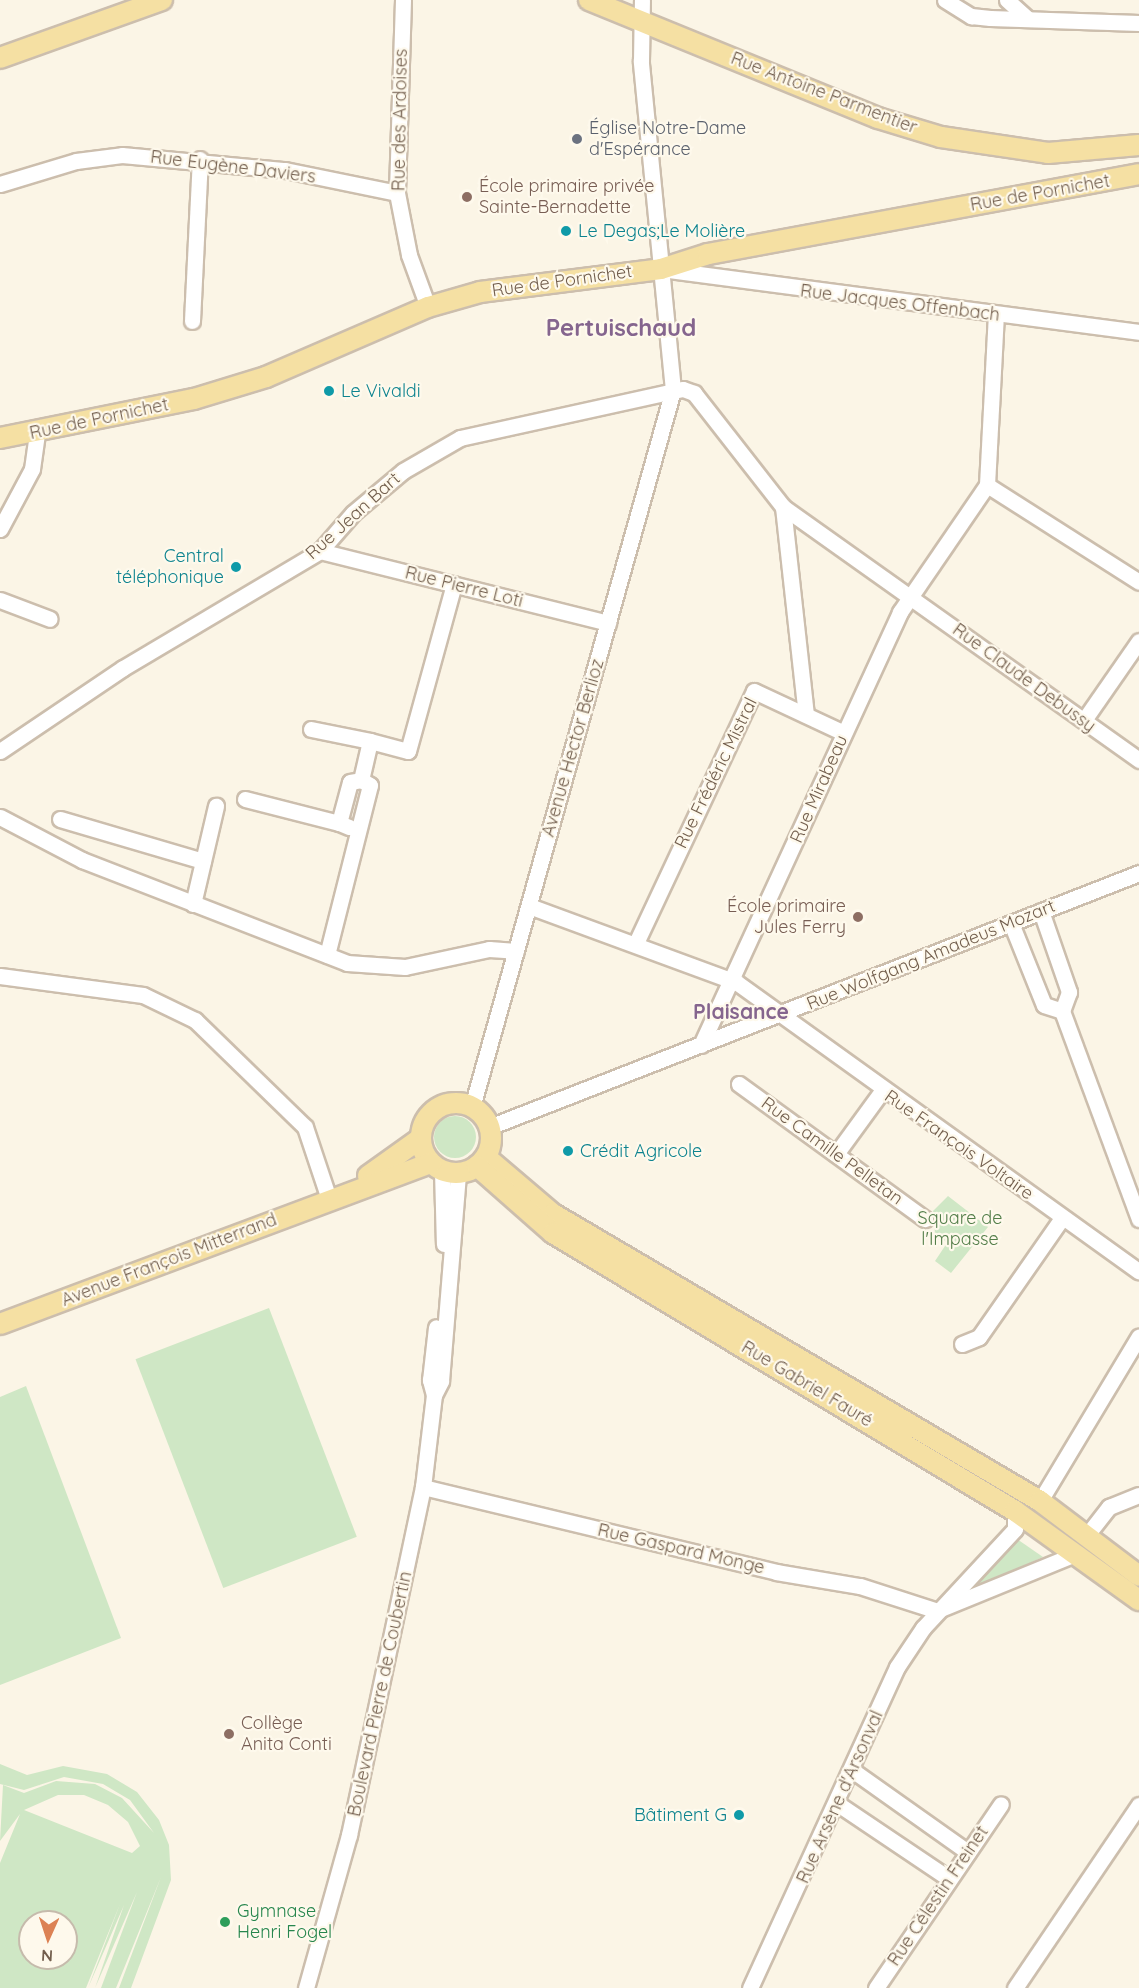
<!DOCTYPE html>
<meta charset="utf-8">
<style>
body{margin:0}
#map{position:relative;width:1139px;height:1988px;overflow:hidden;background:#fbf5e6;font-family:Quicksand,sans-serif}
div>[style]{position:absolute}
.green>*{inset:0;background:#cfe7c5;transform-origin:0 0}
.round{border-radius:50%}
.roads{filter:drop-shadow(2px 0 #ccbead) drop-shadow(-2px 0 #ccbead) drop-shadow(0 2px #ccbead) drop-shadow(0 -2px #ccbead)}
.minor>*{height:15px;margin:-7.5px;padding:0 7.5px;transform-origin:7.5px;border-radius:7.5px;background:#fff}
.major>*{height:20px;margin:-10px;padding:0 10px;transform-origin:10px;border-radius:10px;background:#f5e0a3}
.major>.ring{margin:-10px;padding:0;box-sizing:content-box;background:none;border:20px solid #f5e0a3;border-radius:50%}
.dots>*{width:16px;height:16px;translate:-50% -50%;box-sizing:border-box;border:3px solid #fef9ec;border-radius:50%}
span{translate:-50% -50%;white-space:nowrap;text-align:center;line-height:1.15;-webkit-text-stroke:4.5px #fef9ec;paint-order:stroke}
.street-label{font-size:18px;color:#725e4d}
.worship-label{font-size:18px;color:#5b616d}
.left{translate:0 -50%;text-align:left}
.education-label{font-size:18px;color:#785e54}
.right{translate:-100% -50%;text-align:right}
.culture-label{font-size:18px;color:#0d838f}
.park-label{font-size:18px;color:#527d48}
.leisure-label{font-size:18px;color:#27864d}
.quarter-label{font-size:21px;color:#85658e;font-weight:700}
.district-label{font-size:24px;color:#85658e;font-weight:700}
.north{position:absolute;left:18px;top:1910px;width:60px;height:60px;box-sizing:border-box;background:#fef9ec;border:2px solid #c6bbac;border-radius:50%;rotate:183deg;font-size:16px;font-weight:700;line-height:24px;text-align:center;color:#725e4d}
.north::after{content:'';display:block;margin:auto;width:21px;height:27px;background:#dc8254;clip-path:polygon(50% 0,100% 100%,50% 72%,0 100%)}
</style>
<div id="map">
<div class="green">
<div class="round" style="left:434px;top:1116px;width:42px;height:42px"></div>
<div style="clip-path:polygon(948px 1196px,988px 1227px,951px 1273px,935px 1261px,947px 1243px,935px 1233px,933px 1211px)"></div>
<div style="left:269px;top:1308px;width:245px;height:143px;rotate:69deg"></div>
<div style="clip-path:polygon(26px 1386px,121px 1638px,0 1685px,0 1397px)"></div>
<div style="clip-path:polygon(1017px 1539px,1043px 1557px,973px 1589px)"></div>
<div style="clip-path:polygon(evenodd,0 1764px,27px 1775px,63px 1766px,107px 1774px,137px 1792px,159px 1820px,169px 1845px,171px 1880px,131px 1988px,119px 1988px,161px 1877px,116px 1988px,101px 1988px,137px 1892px,95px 1988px,124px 1905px,88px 1988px,120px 1904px,86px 1988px,0 1988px,0 1863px,20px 1814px,0 1841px,3px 1785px,24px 1793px,56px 1781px,95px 1784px,122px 1798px,154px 1833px,130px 1800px,103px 1784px,64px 1777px,24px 1790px,0 1784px,0 1764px,58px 1795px,84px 1795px,108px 1805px,128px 1822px,140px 1846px,132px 1853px,24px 1810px,58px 1795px,0 1764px,30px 1922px,66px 1922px,66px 1958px,30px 1958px,30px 1922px)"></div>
</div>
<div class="roads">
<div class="minor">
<div style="left:403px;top:0;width:193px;rotate:91.8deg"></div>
<div style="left:397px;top:193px;width:63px;rotate:79deg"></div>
<div style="left:409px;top:255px;width:55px;rotate:69.9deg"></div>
<div style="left:945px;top:0;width:31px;rotate:32deg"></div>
<div style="left:971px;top:16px;width:19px;rotate:6deg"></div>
<div style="left:990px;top:18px;width:149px;rotate:1.9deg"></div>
<div style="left:1007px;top:0;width:28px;rotate:42deg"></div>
<div style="left:0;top:184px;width:79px;rotate:-16.8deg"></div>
<div style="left:76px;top:161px;width:46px;rotate:-7.4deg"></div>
<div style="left:122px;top:155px;width:164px;rotate:5.3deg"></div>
<div style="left:285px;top:170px;width:114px;rotate:11.6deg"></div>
<div style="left:661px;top:269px;width:482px;rotate:7.5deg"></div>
<div style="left:192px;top:321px;width:162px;rotate:-87.2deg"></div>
<div style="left:987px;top:485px;width:180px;rotate:32.5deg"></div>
<div style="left:783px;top:507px;width:209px;rotate:83.7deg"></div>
<div style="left:0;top:529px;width:68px;rotate:-61.9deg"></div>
<div style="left:32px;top:469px;width:37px;rotate:-82deg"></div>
<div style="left:320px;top:551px;width:297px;rotate:14deg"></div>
<div style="left:0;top:600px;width:53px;rotate:20.8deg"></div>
<div style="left:1084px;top:720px;width:96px;rotate:-55.2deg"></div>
<div style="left:311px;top:729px;width:60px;rotate:11.5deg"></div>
<div style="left:0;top:751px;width:148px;rotate:-34deg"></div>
<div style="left:123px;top:668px;width:229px;rotate:-30.7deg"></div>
<div style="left:320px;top:551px;width:50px;rotate:-49deg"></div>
<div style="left:353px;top:513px;width:65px;rotate:-40deg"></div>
<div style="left:403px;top:471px;width:66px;rotate:-30.1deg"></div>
<div style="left:460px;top:438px;width:228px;rotate:-12.4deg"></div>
<div style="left:683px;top:389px;width:12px;rotate:20deg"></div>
<div style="left:694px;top:393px;width:145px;rotate:52deg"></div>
<div style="left:783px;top:507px;width:437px;rotate:35.4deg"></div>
<div style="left:245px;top:799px;width:97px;rotate:14.3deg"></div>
<div style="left:0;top:817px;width:93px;rotate:27.7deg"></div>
<div style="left:82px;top:860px;width:284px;rotate:21.2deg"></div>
<div style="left:347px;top:963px;width:58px;rotate:3.9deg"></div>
<div style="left:405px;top:967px;width:86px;rotate:-12.1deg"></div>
<div style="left:489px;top:949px;width:27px;rotate:4deg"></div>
<div style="left:60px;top:819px;width:149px;rotate:16.4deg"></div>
<div style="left:349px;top:827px;width:11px;rotate:-158deg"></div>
<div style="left:339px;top:823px;width:42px;rotate:-75deg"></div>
<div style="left:350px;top:782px;width:11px;rotate:-10deg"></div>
<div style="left:193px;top:904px;width:101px;rotate:-76.8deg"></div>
<div style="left:529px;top:906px;width:221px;rotate:20.2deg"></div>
<div style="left:736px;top:982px;width:496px;rotate:35.7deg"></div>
<div style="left:1041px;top:911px;width:86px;rotate:70.9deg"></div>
<div style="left:1069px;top:992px;width:20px;rotate:110deg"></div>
<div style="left:1011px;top:923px;width:88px;rotate:68.1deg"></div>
<div style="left:1044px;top:1005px;width:19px;rotate:18deg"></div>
<div style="left:636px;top:943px;width:278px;rotate:-64.9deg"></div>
<div style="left:754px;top:691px;width:99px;rotate:25deg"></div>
<div style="left:327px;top:955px;width:175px;rotate:-75.8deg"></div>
<div style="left:370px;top:785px;width:10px;rotate:-151deg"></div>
<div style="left:361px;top:780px;width:40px;rotate:-77deg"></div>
<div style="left:370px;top:741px;width:39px;rotate:15deg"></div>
<div style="left:408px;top:751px;width:173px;rotate:-74.6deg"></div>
<div style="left:0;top:976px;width:144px;rotate:7.6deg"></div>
<div style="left:143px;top:995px;width:58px;rotate:25.7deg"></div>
<div style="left:195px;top:1020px;width:153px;rotate:44.2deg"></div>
<div style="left:305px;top:1127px;width:76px;rotate:71.6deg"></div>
<div style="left:1062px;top:1011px;width:222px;rotate:69.7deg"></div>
<div style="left:701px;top:1045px;width:477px;rotate:-65.3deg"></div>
<div style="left:900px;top:612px;width:154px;rotate:-55.6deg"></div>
<div style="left:987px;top:485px;width:170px;rotate:-87deg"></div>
<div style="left:739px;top:1084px;width:230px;rotate:36deg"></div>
<div style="left:472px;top:1107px;width:745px;rotate:-74.34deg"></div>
<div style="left:673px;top:390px;width:331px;rotate:-95.6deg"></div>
<div style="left:641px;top:61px;width:61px;rotate:-89.1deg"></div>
<div style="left:489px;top:1127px;width:698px;rotate:-21.34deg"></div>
<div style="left:836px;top:1154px;width:78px;rotate:-53.9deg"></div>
<div style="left:442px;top:1170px;width:74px;rotate:88.5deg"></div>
<div style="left:962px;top:1344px;width:18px;rotate:-22deg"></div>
<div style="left:979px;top:1337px;width:145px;rotate:-55.1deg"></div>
<div style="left:434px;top:1395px;width:16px;rotate:-105deg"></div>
<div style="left:430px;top:1380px;width:53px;rotate:-83.5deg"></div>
<div style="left:423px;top:1487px;width:363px;rotate:13.5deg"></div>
<div style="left:776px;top:1572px;width:85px;rotate:9.5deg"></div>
<div style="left:860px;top:1586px;width:82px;rotate:17.8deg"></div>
<div style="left:1040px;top:1501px;width:192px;rotate:-59deg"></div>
<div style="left:1087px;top:1535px;width:36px;rotate:-52deg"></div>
<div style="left:1109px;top:1507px;width:32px;rotate:-22deg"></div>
<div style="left:943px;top:1608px;width:143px;rotate:-22.2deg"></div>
<div style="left:852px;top:1770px;width:142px;rotate:35.3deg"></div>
<div style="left:838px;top:1804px;width:133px;rotate:33.9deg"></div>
<div style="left:306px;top:1988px;width:159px;rotate:-74.3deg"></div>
<div style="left:349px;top:1835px;width:356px;rotate:-78deg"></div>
<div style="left:423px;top:1487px;width:93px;rotate:-83.2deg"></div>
<div style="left:434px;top:1395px;width:16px;rotate:-63deg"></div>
<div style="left:441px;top:1381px;width:209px;rotate:-85.3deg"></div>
<div style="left:750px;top:1988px;width:353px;rotate:-65.4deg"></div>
<div style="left:897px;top:1667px;width:47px;rotate:-56.3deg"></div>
<div style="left:923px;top:1628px;width:135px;rotate:-47.1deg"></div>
<div style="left:1015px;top:1529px;width:18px;rotate:-90deg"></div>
<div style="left:876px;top:1988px;width:222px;rotate:-55.8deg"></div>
<div style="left:1015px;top:1988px;width:221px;rotate:-55.9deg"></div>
</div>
<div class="major">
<div style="left:589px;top:0;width:312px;rotate:22.2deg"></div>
<div style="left:878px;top:118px;width:66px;rotate:16.8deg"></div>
<div style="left:941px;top:137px;width:108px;rotate:8.5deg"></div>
<div style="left:1048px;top:153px;width:91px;rotate:-5deg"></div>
<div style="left:0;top:58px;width:172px;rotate:-19.7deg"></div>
<div style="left:0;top:438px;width:198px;rotate:-11.4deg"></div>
<div style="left:194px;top:399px;width:75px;rotate:-17deg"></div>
<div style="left:266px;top:377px;width:176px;rotate:-23.4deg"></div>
<div style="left:428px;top:307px;width:54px;rotate:-16.1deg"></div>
<div style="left:480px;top:292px;width:182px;rotate:-7.2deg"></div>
<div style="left:661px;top:269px;width:49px;rotate:-17.7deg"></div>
<div style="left:708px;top:254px;width:438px;rotate:-10.5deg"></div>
<div class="ring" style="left:421px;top:1103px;width:50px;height:50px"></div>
<div style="left:486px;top:1157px;width:88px;rotate:40.4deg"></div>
<div style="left:553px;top:1214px;width:565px;rotate:30.51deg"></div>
<div style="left:1040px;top:1501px;width:124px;rotate:37.1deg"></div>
<div style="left:477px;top:1166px;width:101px;rotate:41.4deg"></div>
<div style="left:553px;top:1233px;width:539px;rotate:31.04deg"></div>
<div style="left:1015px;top:1511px;width:153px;rotate:35.7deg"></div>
<div style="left:368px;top:1176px;width:65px;rotate:-35.6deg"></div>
<div style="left:0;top:1324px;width:460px;rotate:-20.5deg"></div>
</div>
</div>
<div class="dots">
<div style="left:577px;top:139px;background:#6b7280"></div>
<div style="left:467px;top:197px;background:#8d6e63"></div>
<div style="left:566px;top:231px;background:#0f9aa8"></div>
<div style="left:329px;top:391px;background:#0f9aa8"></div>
<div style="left:236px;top:567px;background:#0f9aa8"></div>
<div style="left:858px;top:917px;background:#8d6e63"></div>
<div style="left:568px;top:1151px;background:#0f9aa8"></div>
<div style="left:229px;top:1734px;background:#8d6e63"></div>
<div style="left:739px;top:1815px;background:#0f9aa8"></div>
<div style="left:225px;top:1922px;background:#2e9e5b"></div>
</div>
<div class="street-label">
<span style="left:824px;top:93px;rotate:21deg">Rue Antoine Parmentier</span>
<span style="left:400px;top:120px;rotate:-89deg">Rue des Ardoises</span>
<span style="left:233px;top:167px;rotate:7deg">Rue Eugène Daviers</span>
<span style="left:1040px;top:193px;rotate:-10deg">Rue de Pornichet</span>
<span style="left:562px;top:281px;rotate:-8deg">Rue de Pornichet</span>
<span style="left:900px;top:303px;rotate:7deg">Rue Jacques Offenbach</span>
<span style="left:99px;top:419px;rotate:-12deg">Rue de Pornichet</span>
<span style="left:353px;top:516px;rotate:-42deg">Rue Jean Bart</span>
<span style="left:464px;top:587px;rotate:14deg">Rue Pierre Loti</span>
<span style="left:1024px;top:678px;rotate:36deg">Rue Claude Debussy</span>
<span style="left:573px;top:748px;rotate:-74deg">Avenue Hector Berlioz</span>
<span style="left:716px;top:773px;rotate:-64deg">Rue Frédéric Mistral</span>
<span style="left:819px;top:789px;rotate:-66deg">Rue Mirabeau</span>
<span style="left:931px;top:955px;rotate:-22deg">Rue Wolfgang Amadeus Mozart</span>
<span style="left:959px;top:1145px;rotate:35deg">Rue François Voltaire</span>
<span style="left:832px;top:1151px;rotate:36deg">Rue Camille Pelletan</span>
<span style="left:169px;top:1260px;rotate:-21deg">Avenue François Mitterrand</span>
<span style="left:807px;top:1384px;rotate:31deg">Rue Gabriel Fauré</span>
<span style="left:681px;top:1549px;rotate:13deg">Rue Gaspard Monge</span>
<span style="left:380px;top:1694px;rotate:-78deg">Boulevard Pierre de Coubertin</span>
<span style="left:840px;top:1797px;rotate:-66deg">Rue Arsène d'Arsonval</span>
<span style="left:938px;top:1896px;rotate:-56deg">Rue Célestin Freinet</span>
</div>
<div class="worship-label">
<span class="left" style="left:589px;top:139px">Église Notre-Dame<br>d'Espérance</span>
</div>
<div class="education-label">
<span class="left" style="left:479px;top:197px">École primaire privée<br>Sainte-Bernadette</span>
<span class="right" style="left:846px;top:917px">École primaire<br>Jules Ferry</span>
<span class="left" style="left:241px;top:1734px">Collège<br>Anita Conti</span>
</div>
<div class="culture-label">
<span class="left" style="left:578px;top:231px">Le Degas;Le Molière</span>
<span class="left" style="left:341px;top:391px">Le Vivaldi</span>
<span class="right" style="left:224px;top:567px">Central<br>téléphonique</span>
<span class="left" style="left:580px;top:1151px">Crédit Agricole</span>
<span class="right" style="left:727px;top:1815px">Bâtiment G</span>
</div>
<div class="park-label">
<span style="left:960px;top:1229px">Square de<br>l'Impasse</span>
</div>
<div class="leisure-label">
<span class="left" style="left:237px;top:1922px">Gymnase<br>Henri Fogel</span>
</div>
<div class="quarter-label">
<span style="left:741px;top:1011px">Plaisance</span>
</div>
<div class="district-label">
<span style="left:621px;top:328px">Pertuischaud</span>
</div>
<div class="north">N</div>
</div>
